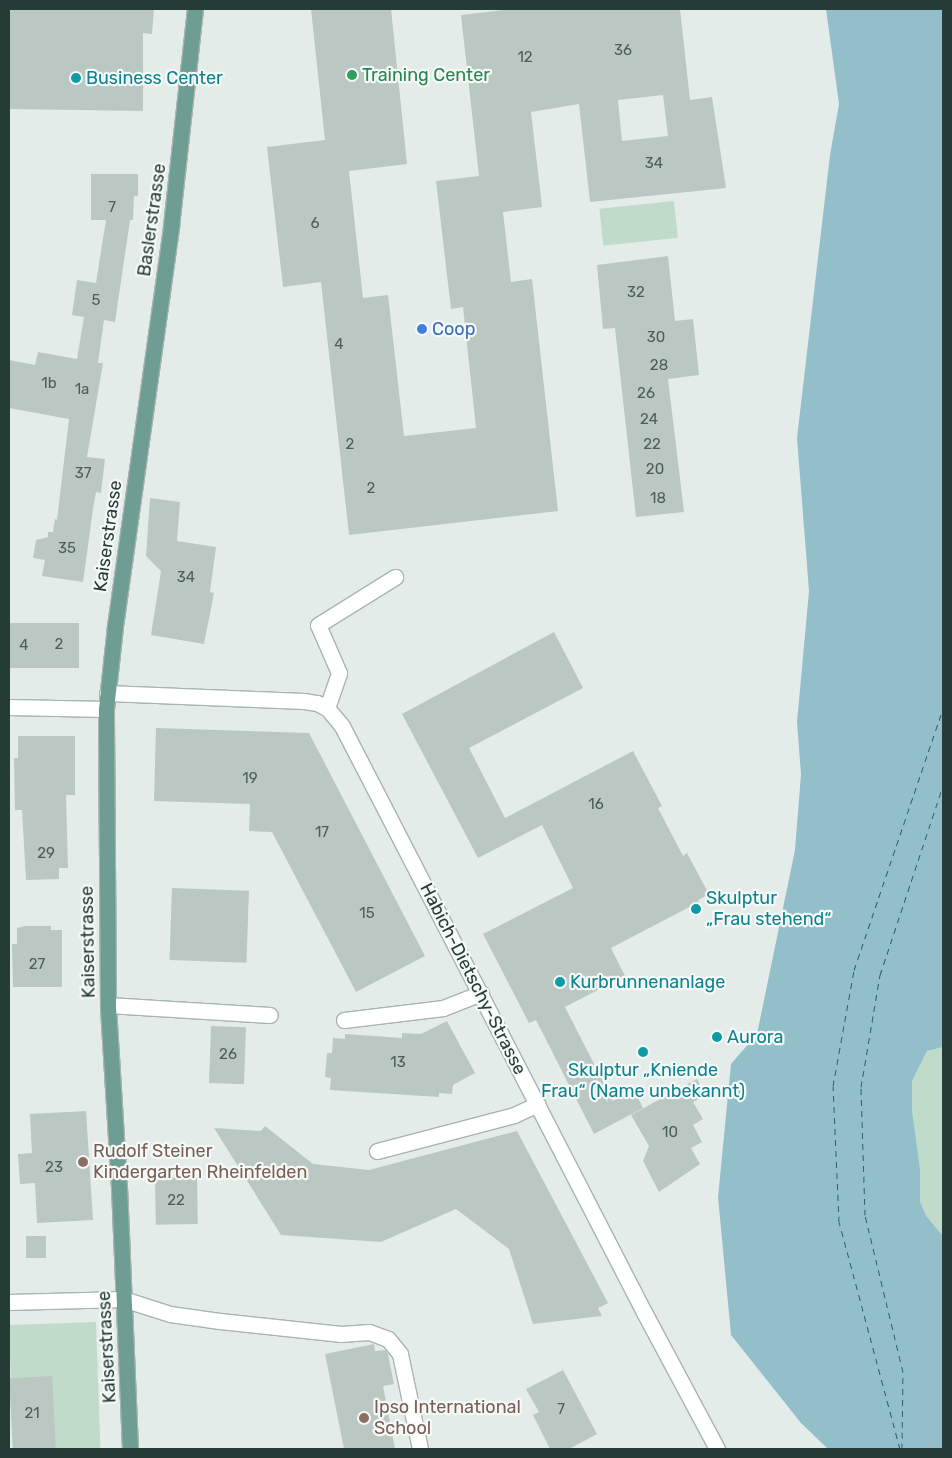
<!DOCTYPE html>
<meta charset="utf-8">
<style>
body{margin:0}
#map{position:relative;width:952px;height:1458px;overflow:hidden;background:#e4ece9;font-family:Rubik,sans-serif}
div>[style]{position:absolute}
.green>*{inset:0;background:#c0dbc9;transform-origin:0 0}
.water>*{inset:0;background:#93bfcb}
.ferry>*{height:1px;margin-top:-0.5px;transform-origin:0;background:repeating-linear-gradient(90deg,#266172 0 6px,transparent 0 11px)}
.building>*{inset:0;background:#bac7c2;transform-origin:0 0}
.roads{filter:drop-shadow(1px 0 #a7b4b0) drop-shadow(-1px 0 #a7b4b0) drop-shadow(0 1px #a7b4b0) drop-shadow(0 -1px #a7b4b0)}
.minor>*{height:15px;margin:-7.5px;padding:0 7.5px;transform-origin:7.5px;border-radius:7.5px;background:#fff}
.major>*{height:15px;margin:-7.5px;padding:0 7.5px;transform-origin:7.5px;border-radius:7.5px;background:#6e9d93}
.dots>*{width:14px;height:14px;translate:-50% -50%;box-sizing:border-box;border:2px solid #f5f9f7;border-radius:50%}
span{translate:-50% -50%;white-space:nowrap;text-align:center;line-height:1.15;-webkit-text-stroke:4.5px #f5f9f7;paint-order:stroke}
.number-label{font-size:15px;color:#4b5f5a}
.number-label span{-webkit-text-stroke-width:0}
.leisure-label{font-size:18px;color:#27864d}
.left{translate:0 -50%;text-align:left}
.culture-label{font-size:18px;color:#0d838f}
.street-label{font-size:18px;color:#263c37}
.shop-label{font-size:18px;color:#366cbe}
.education-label{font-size:18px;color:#785e54}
.frame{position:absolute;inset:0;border:10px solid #263c37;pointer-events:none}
</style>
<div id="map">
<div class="green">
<div style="left:674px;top:201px;width:37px;height:75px;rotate:84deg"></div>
<div style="clip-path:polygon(943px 1047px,943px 1236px,927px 1217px,920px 1202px,920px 1169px,912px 1110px,912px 1081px,927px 1051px)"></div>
<div style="left:96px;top:1322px;width:127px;height:87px;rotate:88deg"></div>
</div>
<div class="water">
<div style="clip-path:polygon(826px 9px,943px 9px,943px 1047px,927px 1051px,912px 1081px,912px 1110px,920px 1169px,920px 1202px,927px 1217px,943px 1236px,943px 1449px,828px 1449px,801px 1423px,731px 1335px,718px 1197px,731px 1064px,757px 1034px,795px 850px,801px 774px,797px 722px,809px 591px,797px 438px,830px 155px,839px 104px)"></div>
</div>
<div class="ferry">
<div style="left:900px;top:1449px;width:235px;rotate:-105deg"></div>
<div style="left:839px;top:1222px;width:136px;rotate:-92.5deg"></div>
<div style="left:833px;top:1086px;width:118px;rotate:-79.7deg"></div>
<div style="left:854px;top:970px;width:277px;rotate:-71.2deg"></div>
<div style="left:902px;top:1449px;width:77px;rotate:-89.3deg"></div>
<div style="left:903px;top:1372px;width:162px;rotate:-103.6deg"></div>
<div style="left:865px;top:1215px;width:128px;rotate:-91.8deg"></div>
<div style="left:861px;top:1087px;width:114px;rotate:-80.4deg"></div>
<div style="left:880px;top:975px;width:199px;rotate:-71.6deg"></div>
</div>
<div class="building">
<div style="clip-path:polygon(9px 9px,154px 9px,152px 34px,143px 33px,143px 111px,9px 109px)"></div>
<div style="clip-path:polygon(evenodd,311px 9px,391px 9px,407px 164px,349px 171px,363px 298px,388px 295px,404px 436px,476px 428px,463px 307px,451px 309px,436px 181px,479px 176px,461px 15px,513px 9px,680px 9px,690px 100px,712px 97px,726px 188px,590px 202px,579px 104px,531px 112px,542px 207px,503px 212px,511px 282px,532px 279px,558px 511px,349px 535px,321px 282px,283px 287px,267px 147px,325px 140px,311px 9px,663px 95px,668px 136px,622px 141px,618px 100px,663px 95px)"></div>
<div style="clip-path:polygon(91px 174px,138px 174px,138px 196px,134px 196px,133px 220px,130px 220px,115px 322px,104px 320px,98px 363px,103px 363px,87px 457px,105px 459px,101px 493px,96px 492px,93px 509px,83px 582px,42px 576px,45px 560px,33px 558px,36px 540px,48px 537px,48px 532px,53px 532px,55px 519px,57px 520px,69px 419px,9px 408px,9px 360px,35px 365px,38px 352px,77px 359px,84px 317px,72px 315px,77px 280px,96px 283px,106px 220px,91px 220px)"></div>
<div style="clip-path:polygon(668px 256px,675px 321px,693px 319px,699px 375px,668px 379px,684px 512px,636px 517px,615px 328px,603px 329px,597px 265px)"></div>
<div style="clip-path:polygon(150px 498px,180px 502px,177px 541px,216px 547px,210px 592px,214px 593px,204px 644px,151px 635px,161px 571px,146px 556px)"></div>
<div style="left:9px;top:623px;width:70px;height:45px"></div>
<div style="clip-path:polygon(554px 632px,583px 688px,469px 748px,505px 818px,633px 751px,662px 806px,658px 808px,683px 856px,687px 853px,709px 894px,698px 900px,699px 902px,611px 948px,625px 976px,565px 1007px,613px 1101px,634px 1090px,643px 1108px,594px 1134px,536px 1020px,529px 1023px,483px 934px,573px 888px,542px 825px,478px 858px,402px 714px)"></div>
<div style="clip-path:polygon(156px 728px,309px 733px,425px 956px,356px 992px,272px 832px,249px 831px,250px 804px,154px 801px)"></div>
<div style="clip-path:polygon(18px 736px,75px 736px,75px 795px,66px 795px,68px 868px,59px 868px,59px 879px,26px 880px,22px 810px,15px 810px,14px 758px,18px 758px)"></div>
<div style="left:172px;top:888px;width:77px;height:72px;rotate:2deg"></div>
<div style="clip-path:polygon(25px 926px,51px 926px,51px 930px,62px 930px,62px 987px,13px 987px,12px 944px,17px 944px,17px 928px)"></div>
<div style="clip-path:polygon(447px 1021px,475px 1073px,453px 1085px,452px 1094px,439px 1093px,439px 1097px,330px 1090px,331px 1078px,325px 1077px,327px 1053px,332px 1053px,333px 1038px,345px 1039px,345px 1034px,402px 1038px,402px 1033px,421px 1034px)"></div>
<div style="left:211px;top:1026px;width:35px;height:57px;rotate:2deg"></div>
<div style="clip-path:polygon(697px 1079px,706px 1096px,693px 1102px,703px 1119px,693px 1125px,702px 1142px,691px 1148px,700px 1164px,659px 1192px,643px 1161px,649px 1146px,631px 1115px)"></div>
<div style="clip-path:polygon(86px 1111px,93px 1220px,37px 1223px,35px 1183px,20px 1184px,18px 1154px,32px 1153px,30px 1114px)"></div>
<div style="clip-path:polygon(265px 1126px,313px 1164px,369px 1170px,517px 1131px,608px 1303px,598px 1308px,602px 1316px,533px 1324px,509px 1249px,456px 1209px,381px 1242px,281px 1235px,214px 1128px,261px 1131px)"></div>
<div style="left:197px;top:1177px;width:47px;height:42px;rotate:89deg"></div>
<div style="left:26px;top:1236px;width:20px;height:22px"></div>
<div style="clip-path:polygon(374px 1344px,375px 1351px,385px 1350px,388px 1354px,394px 1384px,383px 1386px,395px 1449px,344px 1449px,325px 1354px)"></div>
<div style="clip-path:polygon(563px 1370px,597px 1434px,569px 1449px,550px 1449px,533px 1415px,539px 1412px,526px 1389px)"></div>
<div style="left:52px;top:1376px;width:73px;height:43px;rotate:87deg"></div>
</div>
<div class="roads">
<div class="minor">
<div style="left:107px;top:693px;width:197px;rotate:2.3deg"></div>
<div style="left:304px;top:701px;width:13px;rotate:9deg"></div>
<div style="left:317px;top:703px;width:11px;rotate:27deg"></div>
<div style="left:327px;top:708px;width:23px;rotate:50deg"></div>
<div style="left:342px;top:726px;width:661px;rotate:62.74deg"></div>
<div style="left:645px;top:1314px;width:153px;rotate:61.9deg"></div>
<div style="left:9px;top:707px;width:97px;rotate:1.2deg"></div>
<div style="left:327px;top:708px;width:37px;rotate:-71deg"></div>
<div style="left:339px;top:673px;width:52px;rotate:-113.6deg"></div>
<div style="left:318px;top:625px;width:91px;rotate:-31.9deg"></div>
<div style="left:108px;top:1005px;width:162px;rotate:3.5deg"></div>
<div style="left:344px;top:1020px;width:100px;rotate:-6.9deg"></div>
<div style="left:443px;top:1008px;width:41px;rotate:-21.5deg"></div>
<div style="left:377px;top:1151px;width:142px;rotate:-14.7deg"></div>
<div style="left:514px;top:1115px;width:26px;rotate:-25deg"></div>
<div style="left:9px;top:1302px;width:114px;rotate:-1.5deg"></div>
<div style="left:123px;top:1299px;width:49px;rotate:17.7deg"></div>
<div style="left:170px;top:1314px;width:50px;rotate:8deg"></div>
<div style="left:220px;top:1321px;width:122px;rotate:6.1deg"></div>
<div style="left:341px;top:1334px;width:28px;rotate:-4deg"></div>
<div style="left:369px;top:1332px;width:20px;rotate:20deg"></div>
<div style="left:388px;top:1339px;width:19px;rotate:51deg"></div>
<div style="left:400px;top:1354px;width:97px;rotate:78.1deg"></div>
</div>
<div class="major">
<div style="left:130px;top:1449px;width:262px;rotate:-92.4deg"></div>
<div style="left:119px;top:1187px;width:182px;rotate:-93.5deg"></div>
<div style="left:108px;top:1005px;width:296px;rotate:-90.4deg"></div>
<div style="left:106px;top:709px;width:83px;rotate:-83.8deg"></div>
<div style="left:115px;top:626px;width:404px;rotate:-82deg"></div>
<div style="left:171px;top:226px;width:218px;rotate:-83.7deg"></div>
</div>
</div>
<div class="dots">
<div style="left:352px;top:75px;background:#2e9e5b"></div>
<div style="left:76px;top:78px;background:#0f9aa8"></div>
<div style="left:422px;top:329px;background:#3f7fe0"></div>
<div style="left:696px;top:909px;background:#0f9aa8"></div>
<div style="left:560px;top:982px;background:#0f9aa8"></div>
<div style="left:717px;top:1037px;background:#0f9aa8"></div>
<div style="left:643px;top:1052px;background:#0f9aa8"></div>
<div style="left:83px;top:1162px;background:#8d6e63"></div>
<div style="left:364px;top:1418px;background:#8d6e63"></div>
</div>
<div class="number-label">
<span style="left:623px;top:51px">36</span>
<span style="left:525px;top:58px">12</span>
<span style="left:654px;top:164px">34</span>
<span style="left:112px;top:208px">7</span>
<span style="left:315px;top:224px">6</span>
<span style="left:636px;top:293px">32</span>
<span style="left:96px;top:301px">5</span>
<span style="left:656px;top:338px">30</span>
<span style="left:339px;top:345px">4</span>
<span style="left:659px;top:366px">28</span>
<span style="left:49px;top:384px">1b</span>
<span style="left:82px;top:390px">1a</span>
<span style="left:646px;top:394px">26</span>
<span style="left:649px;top:420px">24</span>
<span style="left:350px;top:445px">2</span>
<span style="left:652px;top:445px">22</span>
<span style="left:655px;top:470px">20</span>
<span style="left:83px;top:474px">37</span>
<span style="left:371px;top:489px">2</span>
<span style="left:658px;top:499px">18</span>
<span style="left:67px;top:549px">35</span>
<span style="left:186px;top:578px">34</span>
<span style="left:59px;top:645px">2</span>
<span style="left:24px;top:646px">4</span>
<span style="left:250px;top:779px">19</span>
<span style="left:596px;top:805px">16</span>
<span style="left:322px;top:833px">17</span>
<span style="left:46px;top:854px">29</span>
<span style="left:367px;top:914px">15</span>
<span style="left:37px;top:965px">27</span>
<span style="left:228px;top:1055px">26</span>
<span style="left:398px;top:1063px">13</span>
<span style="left:670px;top:1133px">10</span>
<span style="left:54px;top:1168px">23</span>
<span style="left:176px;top:1201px">22</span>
<span style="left:561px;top:1410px">7</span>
<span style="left:32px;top:1414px">21</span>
</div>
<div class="leisure-label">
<span class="left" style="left:362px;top:75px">Training Center</span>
</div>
<div class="culture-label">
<span class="left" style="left:86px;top:78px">Business Center</span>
<span class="left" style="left:706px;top:909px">Skulptur<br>„Frau stehend“</span>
<span class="left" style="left:570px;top:982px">Kurbrunnenanlage</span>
<span class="left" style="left:727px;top:1037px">Aurora</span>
<span style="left:643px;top:1081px">Skulptur „Kniende<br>Frau“ (Name unbekannt)</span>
</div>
<div class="street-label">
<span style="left:152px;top:220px;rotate:-82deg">Baslerstrasse</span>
<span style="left:108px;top:536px;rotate:-82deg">Kaiserstrasse</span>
<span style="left:88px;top:942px;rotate:-91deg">Kaiserstrasse</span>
<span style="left:473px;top:979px;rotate:63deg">Habich-Dietschy-Strasse</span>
<span style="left:107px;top:1347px;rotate:-93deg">Kaiserstrasse</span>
</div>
<div class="shop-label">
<span class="left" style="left:432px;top:329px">Coop</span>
</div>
<div class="education-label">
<span class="left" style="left:93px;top:1162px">Rudolf Steiner<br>Kindergarten Rheinfelden</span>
<span class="left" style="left:374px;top:1418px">Ipso International<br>School</span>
</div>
<div class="frame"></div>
</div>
